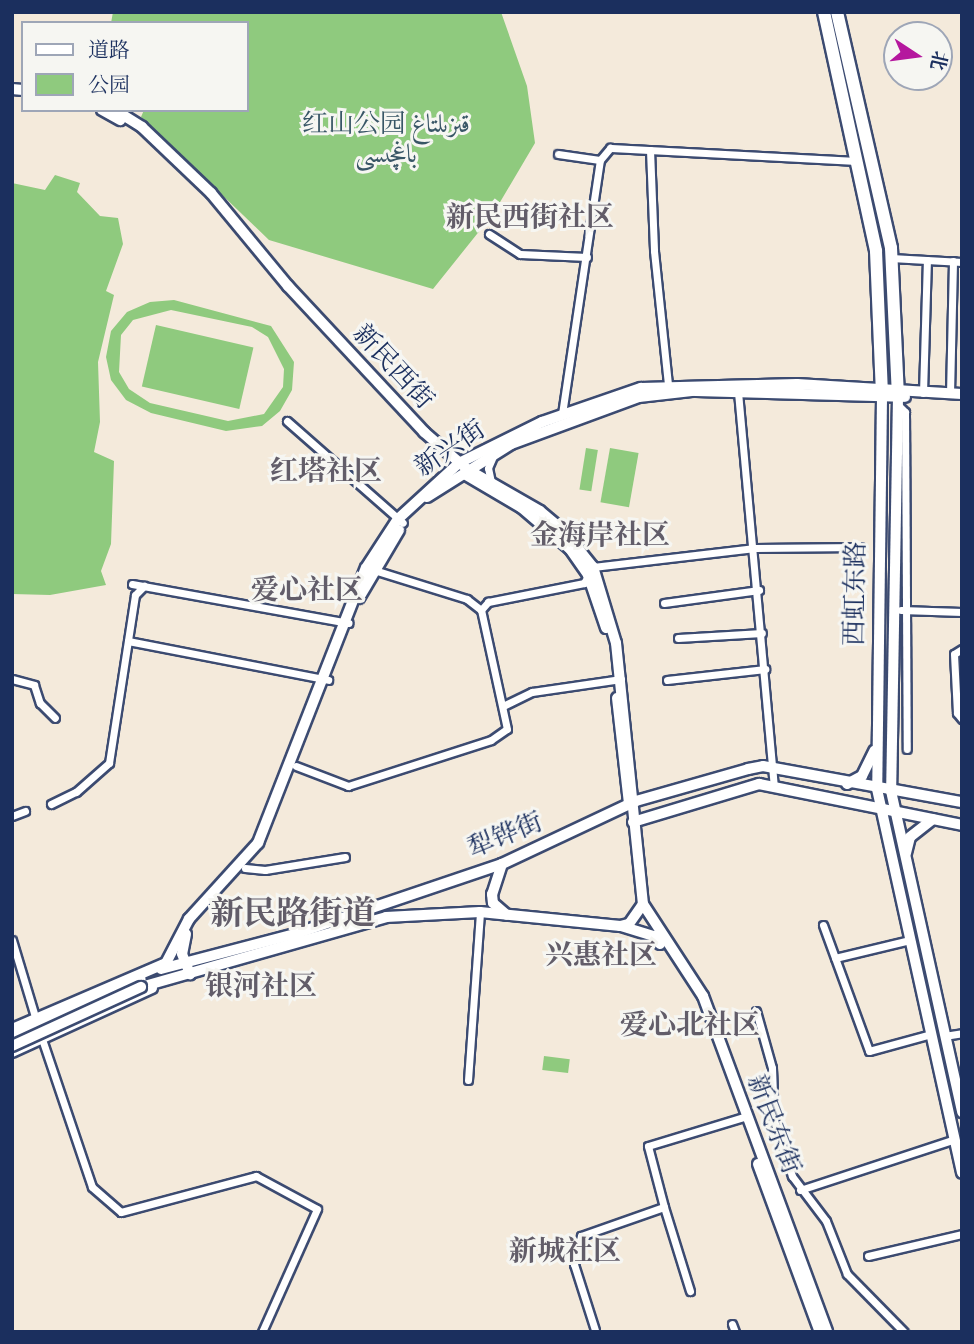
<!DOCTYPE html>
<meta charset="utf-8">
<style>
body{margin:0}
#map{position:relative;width:974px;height:1344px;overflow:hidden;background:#f4eadb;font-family:"Sorts Mill Goudy",Amiri,"Noto Serif SC",serif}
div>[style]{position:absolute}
.green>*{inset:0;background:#8fca7e;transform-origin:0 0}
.roads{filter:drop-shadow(2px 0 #3c4b71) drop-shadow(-2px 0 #3c4b71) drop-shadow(0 2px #3c4b71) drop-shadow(0 -2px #3c4b71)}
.street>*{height:7px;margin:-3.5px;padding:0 3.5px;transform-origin:3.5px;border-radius:3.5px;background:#fff}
.secondary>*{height:10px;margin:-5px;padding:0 5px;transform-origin:5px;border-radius:5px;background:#fff}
.primary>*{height:10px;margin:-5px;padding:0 5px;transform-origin:5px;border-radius:5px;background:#fff}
.highway>*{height:12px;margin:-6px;padding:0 6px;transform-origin:6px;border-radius:6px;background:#fff}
.bridges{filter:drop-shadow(2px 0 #3c4b71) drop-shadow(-2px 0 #3c4b71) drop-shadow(0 2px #3c4b71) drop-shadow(0 -2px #3c4b71)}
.secondary-bridge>*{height:10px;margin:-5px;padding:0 5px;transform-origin:5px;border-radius:5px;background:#fff}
span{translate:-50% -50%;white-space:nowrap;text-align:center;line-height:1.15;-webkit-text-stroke:6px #f6f6f2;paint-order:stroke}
.park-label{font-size:26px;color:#385666}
.street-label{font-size:26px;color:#1b2f5e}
.neighbourhood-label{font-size:28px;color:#625d69;font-weight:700}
.district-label{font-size:33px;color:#625d69;font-weight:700}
.frame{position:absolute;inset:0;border:14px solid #1b2f5e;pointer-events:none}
.legend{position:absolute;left:21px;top:21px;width:228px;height:91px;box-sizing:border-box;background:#f6f6f2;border:2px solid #9ea6b7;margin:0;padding:9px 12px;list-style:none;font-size:21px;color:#1b2f5e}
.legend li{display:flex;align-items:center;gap:14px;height:35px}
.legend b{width:35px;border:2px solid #9ea6b7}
.north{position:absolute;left:883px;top:21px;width:70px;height:70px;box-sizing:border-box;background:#f6f6f2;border:2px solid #9ea6b7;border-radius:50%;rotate:103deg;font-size:19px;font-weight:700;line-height:28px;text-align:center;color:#1b2f5e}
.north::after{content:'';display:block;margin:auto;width:24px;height:32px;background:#b5179e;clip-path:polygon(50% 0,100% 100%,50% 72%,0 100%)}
</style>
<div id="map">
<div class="green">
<div style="clip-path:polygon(113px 12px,501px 12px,527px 86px,535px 143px,493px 214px,433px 289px,269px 240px,141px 117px,144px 110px,247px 110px,247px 23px,111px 23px)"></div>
<div style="clip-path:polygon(55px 175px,80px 183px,77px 192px,100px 216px,118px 218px,123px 244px,106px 291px,114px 295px,98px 362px,100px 422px,94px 452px,114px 461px,111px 544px,101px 571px,106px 585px,50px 595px,12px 594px,12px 183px,45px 190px)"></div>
<div style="clip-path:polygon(evenodd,174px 300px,271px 326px,294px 362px,292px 390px,280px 411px,262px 426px,226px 431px,151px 413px,126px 400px,111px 380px,106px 357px,111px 331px,127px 312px,150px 302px,174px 300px,171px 310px,252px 327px,268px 337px,284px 369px,283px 387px,264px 414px,228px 421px,150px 403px,129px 389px,119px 372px,121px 335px,133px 320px,171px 310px)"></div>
<div style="left:156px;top:325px;width:100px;height:63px;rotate:13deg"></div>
<div style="left:586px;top:448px;width:12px;height:42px;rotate:9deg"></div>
<div style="left:610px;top:448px;width:29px;height:55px;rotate:10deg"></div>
<div style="left:544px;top:1056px;width:26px;height:14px;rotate:7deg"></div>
</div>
<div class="roads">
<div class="street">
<div style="left:650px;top:150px;width:101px;rotate:87.7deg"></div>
<div style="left:654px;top:251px;width:134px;rotate:84deg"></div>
<div style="left:558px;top:154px;width:42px;rotate:8.1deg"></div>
<div style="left:489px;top:234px;width:37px;rotate:33deg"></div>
<div style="left:520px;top:254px;width:67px;rotate:2.6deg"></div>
<div style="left:891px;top:258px;width:71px;rotate:3.2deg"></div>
<div style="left:738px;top:392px;width:396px;rotate:84.8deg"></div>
<div style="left:923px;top:393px;width:133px;rotate:-88.3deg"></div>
<div style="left:950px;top:394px;width:133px;rotate:-88.7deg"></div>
<div style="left:898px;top:405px;width:10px;rotate:45deg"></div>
<div style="left:905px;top:412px;width:337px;rotate:89.7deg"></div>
<div style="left:562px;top:414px;width:257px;rotate:-81.5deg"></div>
<div style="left:600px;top:160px;width:16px;rotate:-50deg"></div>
<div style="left:610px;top:148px;width:248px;rotate:3deg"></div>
<div style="left:287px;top:421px;width:154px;rotate:41.3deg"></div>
<div style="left:491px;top:482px;width:14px;rotate:-102deg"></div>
<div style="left:488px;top:468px;width:13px;rotate:-67deg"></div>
<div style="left:132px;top:584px;width:220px;rotate:10.2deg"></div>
<div style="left:664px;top:603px;width:96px;rotate:-7.8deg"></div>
<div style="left:481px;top:610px;width:11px;rotate:-49deg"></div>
<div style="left:488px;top:602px;width:98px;rotate:-11.2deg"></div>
<div style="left:584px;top:583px;width:18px;rotate:-61deg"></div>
<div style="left:593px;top:567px;width:163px;rotate:-6.7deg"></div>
<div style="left:755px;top:548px;width:105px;rotate:-0.5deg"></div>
<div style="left:901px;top:610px;width:61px;rotate:1.9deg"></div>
<div style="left:678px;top:638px;width:84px;rotate:-3.4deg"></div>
<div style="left:128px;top:641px;width:204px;rotate:11deg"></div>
<div style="left:962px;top:649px;width:9px;rotate:148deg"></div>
<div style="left:954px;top:654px;width:59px;rotate:87.1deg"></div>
<div style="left:957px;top:713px;width:8px;rotate:50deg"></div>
<div style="left:12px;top:679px;width:23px;rotate:15deg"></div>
<div style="left:34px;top:685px;width:19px;rotate:72deg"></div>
<div style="left:40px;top:703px;width:21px;rotate:45deg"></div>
<div style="left:667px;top:680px;width:99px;rotate:-6.4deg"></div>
<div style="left:505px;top:705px;width:30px;rotate:-26deg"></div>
<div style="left:532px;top:692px;width:90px;rotate:-8.3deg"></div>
<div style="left:296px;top:766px;width:56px;rotate:21deg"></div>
<div style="left:348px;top:786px;width:150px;rotate:-17.8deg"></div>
<div style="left:491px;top:740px;width:19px;rotate:-35deg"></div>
<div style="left:507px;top:729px;width:122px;rotate:-102.3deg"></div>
<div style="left:481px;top:610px;width:18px;rotate:-142deg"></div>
<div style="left:467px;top:599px;width:97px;rotate:-162.7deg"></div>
<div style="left:51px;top:804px;width:28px;rotate:-26deg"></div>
<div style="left:76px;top:792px;width:44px;rotate:-41.3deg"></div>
<div style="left:109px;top:763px;width:170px;rotate:-81.2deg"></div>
<div style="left:135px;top:595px;width:13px;rotate:-45deg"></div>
<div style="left:12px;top:816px;width:14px;rotate:-21deg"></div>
<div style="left:245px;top:868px;width:20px;rotate:6deg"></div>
<div style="left:265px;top:870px;width:81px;rotate:-9.2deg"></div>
<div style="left:823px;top:925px;width:134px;rotate:69.9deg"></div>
<div style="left:869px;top:1051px;width:64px;rotate:-15.3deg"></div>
<div style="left:12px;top:940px;width:84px;rotate:73.3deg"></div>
<div style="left:835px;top:958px;width:77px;rotate:-13.5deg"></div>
<div style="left:756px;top:1011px;width:59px;rotate:74.3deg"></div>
<div style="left:772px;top:1068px;width:52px;rotate:87.8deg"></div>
<div style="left:774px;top:1120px;width:59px;rotate:72.2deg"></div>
<div style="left:792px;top:1176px;width:56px;rotate:52.9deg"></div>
<div style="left:826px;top:1221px;width:57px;rotate:68.4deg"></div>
<div style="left:847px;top:1274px;width:81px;rotate:45.5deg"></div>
<div style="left:944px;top:1036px;width:18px;rotate:-9deg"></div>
<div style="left:42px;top:1039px;width:156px;rotate:71.3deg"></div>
<div style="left:92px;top:1187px;width:38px;rotate:41deg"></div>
<div style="left:121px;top:1212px;width:140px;rotate:-14.9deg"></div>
<div style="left:256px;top:1176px;width:69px;rotate:28.4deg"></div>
<div style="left:317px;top:1209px;width:135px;rotate:114.1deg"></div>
<div style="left:468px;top:1080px;width:168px;rotate:-85.9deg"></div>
<div style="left:800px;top:1190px;width:163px;rotate:-18.2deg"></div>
<div style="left:664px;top:1207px;width:88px;rotate:72.8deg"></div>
<div style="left:868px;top:1256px;width:97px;rotate:-13.2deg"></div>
<div style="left:732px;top:1324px;width:9px;rotate:69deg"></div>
<div style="left:595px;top:1330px;width:69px;rotate:-107.7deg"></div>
<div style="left:574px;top:1264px;width:29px;rotate:-76deg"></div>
<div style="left:581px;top:1236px;width:88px;rotate:-19.3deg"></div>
<div style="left:664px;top:1207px;width:63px;rotate:-104.7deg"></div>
<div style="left:648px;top:1146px;width:103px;rotate:-16.9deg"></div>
</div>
<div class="secondary">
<div style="left:12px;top:89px;width:11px;rotate:5deg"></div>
<div style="left:102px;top:110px;width:21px;rotate:29deg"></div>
<div style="left:115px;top:110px;width:32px;rotate:32deg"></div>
<div style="left:142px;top:127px;width:95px;rotate:43.7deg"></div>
<div style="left:211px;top:193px;width:121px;rotate:50.4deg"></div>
<div style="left:288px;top:286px;width:200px;rotate:47deg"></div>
<div style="left:424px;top:432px;width:57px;rotate:40.7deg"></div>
<div style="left:467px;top:469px;width:84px;rotate:29.9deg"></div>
<div style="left:540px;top:511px;width:30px;rotate:40deg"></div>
<div style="left:563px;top:530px;width:48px;rotate:51deg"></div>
<div style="left:593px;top:567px;width:79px;rotate:73.2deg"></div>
<div style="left:616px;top:643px;width:262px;rotate:84.1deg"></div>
<div style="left:643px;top:904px;width:110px;rotate:56.9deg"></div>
<div style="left:703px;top:996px;width:358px;rotate:69.7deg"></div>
<div style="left:466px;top:475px;width:65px;rotate:30.5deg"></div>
<div style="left:522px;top:508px;width:63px;rotate:40.5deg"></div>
<div style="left:570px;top:549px;width:32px;rotate:55deg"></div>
<div style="left:588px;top:575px;width:56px;rotate:71.2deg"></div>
<div style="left:427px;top:497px;width:99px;rotate:-32.2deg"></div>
<div style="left:511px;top:444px;width:136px;rotate:-20.2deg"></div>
<div style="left:639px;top:397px;width:53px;rotate:-6.5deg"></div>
<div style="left:692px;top:391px;width:213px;rotate:1.6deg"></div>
<div style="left:359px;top:598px;width:79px;rotate:-59.5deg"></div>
<div style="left:617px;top:698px;width:107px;rotate:83.5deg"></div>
<div style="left:633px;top:822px;width:132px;rotate:-16.8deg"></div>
<div style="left:759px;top:784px;width:207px;rotate:11.4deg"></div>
<div style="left:502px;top:864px;width:32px;rotate:108deg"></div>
<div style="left:492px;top:894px;width:9px;rotate:84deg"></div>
<div style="left:493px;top:903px;width:18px;rotate:41deg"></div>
<div style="left:621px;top:926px;width:34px;rotate:17deg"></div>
<div style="left:654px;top:936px;width:10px;rotate:53deg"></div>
<div style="left:186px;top:934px;width:20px;rotate:101deg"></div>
<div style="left:182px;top:954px;width:22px;rotate:68deg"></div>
<div style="left:161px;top:969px;width:142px;rotate:-14.7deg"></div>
<div style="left:298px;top:933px;width:215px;rotate:-18.7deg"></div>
<div style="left:502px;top:864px;width:148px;rotate:-25.2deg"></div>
<div style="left:636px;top:801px;width:116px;rotate:-15.9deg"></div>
<div style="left:748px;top:769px;width:15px;rotate:-11deg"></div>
<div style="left:763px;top:766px;width:202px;rotate:10.3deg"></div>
<div style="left:141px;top:987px;width:255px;rotate:-15.9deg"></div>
<div style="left:386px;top:917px;width:94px;rotate:-3deg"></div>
<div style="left:480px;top:912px;width:141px;rotate:5.7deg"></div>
<div style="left:620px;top:926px;width:9px;rotate:-13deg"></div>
<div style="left:629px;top:924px;width:24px;rotate:-55deg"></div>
<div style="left:12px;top:1029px;width:168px;rotate:-23.2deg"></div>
<div style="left:166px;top:963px;width:50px;rotate:-62.4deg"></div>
<div style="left:189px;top:919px;width:103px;rotate:-47.8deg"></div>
<div style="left:258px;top:843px;width:295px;rotate:-68.6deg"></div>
<div style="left:366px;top:568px;width:59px;rotate:-56.9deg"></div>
<div style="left:398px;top:519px;width:83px;rotate:-42.6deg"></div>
<div style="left:459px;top:463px;width:93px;rotate:-26.3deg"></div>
<div style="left:542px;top:422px;width:105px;rotate:-19deg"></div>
<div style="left:641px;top:388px;width:156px;rotate:-1.5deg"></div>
<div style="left:797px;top:384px;width:165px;rotate:3.5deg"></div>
<div style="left:12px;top:1037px;width:141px;rotate:-24.2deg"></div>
<div style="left:12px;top:1052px;width:154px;rotate:-24.6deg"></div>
<div style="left:758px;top:1164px;width:177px;rotate:69.8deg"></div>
</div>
<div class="primary">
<div style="left:882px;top:397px;width:392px;rotate:90.7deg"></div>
<div style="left:877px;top:789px;width:393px;rotate:77.5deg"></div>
<div style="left:898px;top:397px;width:394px;rotate:91deg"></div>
<div style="left:891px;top:791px;width:329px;rotate:77.5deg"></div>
<div style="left:847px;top:784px;width:17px;rotate:-28deg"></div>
<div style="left:862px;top:776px;width:28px;rotate:-64deg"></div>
<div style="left:906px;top:853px;width:16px;rotate:-76deg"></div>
<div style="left:910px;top:837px;width:29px;rotate:-38deg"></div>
</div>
<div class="highway">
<div style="left:824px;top:12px;width:245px;rotate:77.7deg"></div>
<div style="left:876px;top:251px;width:146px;rotate:87.6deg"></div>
<div style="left:837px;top:12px;width:242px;rotate:77.1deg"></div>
<div style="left:891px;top:248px;width:149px;rotate:87.3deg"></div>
</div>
</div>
<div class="bridges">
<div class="secondary-bridge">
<div style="left:12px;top:1046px;width:142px;rotate:-24.6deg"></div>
</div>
</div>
<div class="park-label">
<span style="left:386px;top:141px">红山公园 قىزىلتاغ<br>باغچىسى</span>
</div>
<div class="street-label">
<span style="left:392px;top:368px;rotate:47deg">新民西街</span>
<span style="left:451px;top:450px;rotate:-34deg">新兴街</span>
<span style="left:857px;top:594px;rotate:-89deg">西虹东路</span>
<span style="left:506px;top:837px;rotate:-22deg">犁铧街</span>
<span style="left:772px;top:1125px;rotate:69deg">新民东街</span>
</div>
<div class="neighbourhood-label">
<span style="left:530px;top:219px">新民西街社区</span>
<span style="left:326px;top:473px">红塔社区</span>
<span style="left:600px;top:537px">金海岸社区</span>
<span style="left:307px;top:592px">爱心社区</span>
<span style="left:601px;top:957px">兴惠社区</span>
<span style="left:261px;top:988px">银河社区</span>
<span style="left:690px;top:1027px">爱心北社区</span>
<span style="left:565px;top:1253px">新城社区</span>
</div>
<div class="district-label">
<span style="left:293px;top:917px">新民路街道</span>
</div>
<div class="frame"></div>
<ul class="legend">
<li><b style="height:9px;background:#fff"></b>道路</li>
<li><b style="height:19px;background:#8fca7e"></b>公园</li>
</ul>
<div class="north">北</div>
</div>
